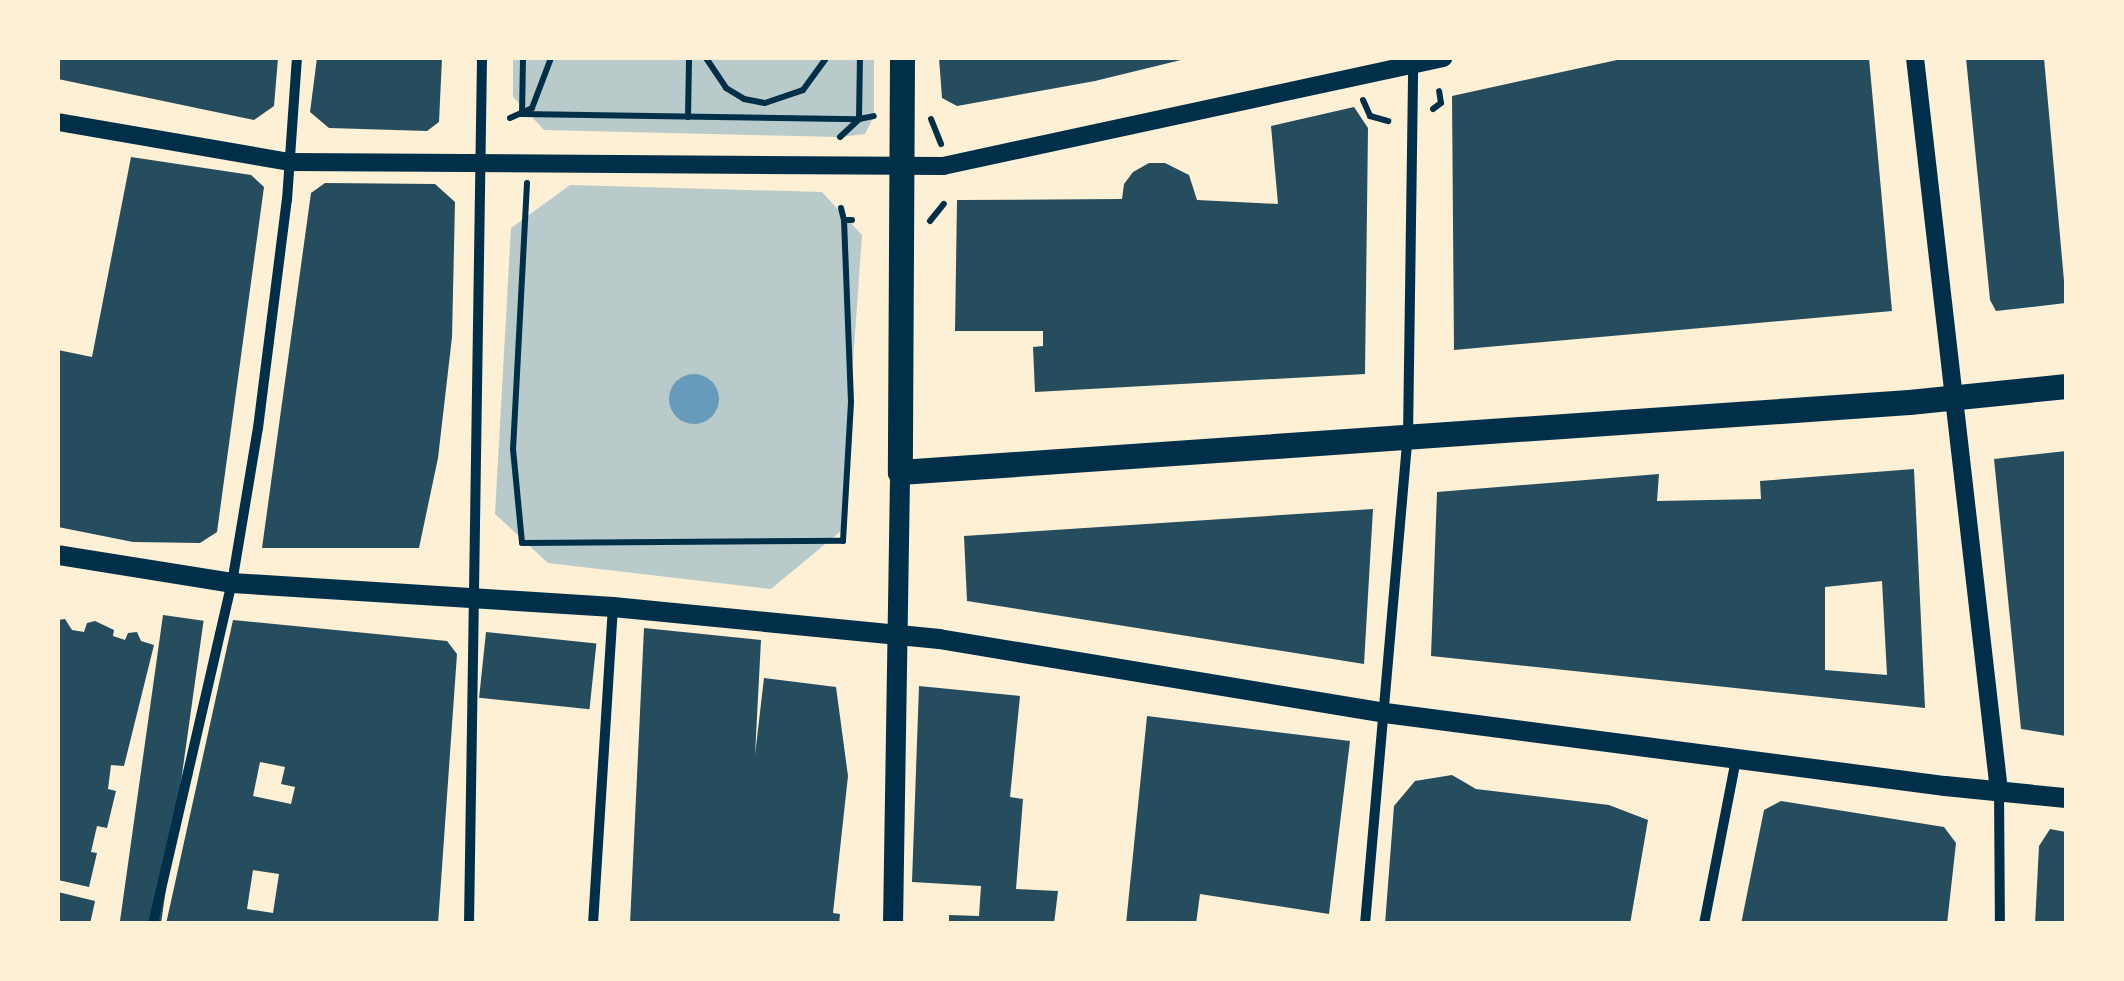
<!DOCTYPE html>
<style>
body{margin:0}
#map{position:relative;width:2124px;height:981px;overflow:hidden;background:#fdf0d5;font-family:"Exo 2",sans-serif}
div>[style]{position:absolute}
.green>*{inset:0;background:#b9caca}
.water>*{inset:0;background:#669bbc}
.round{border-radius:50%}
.building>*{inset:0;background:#264d5e;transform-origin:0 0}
.path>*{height:6px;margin:-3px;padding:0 3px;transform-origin:3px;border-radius:3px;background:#003049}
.minor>*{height:10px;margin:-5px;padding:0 5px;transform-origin:5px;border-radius:5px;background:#003049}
.tertiary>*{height:18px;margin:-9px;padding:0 9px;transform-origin:9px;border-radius:9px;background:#003049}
.secondary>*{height:20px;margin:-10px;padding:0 10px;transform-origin:10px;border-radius:10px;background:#003049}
.primary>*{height:25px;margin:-12.5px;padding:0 12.5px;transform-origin:12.5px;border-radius:12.5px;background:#003049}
span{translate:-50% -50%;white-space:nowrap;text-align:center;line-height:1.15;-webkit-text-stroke:8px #fdf0d5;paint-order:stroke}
.frame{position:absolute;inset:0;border:60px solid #fdf0d5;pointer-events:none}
</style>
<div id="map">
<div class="green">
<div style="clip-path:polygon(513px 58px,874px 58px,874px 116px,865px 134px,840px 137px,544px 130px,513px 97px)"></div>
<div style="clip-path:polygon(570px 185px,822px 192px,862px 235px,841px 531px,771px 589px,548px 563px,495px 514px,511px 228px)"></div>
</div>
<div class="water">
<div class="round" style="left:669px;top:374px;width:50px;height:50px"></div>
</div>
<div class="building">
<div style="clip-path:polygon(58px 58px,278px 58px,274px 106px,254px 120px,58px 79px)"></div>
<div style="clip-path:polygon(317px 58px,442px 58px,439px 122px,427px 131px,329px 128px,310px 112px)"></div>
<div style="clip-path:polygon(939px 58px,1185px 58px,1185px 59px,1095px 81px,957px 106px,942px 98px)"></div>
<div style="clip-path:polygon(1626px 58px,1869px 58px,1892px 311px,1454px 350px,1452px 96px)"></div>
<div style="clip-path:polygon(1966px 58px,2044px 58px,2066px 303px,1996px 311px,1990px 300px)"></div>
<div style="clip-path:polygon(1354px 107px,1368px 128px,1365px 374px,1035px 392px,1033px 347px,1043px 346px,1043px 331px,955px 331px,957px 200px,1122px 199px,1124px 184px,1133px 172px,1149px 163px,1165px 163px,1189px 175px,1197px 200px,1278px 204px,1271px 126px)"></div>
<div style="clip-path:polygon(131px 157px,251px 175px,264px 187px,217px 532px,200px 543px,133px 542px,58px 527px,58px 350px,92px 357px)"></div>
<div style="clip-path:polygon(325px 183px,435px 184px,455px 202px,452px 337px,438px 458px,419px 548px,262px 548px,311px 193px)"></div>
<div style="clip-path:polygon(2066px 451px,2066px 736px,2021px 729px,1994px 459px)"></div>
<div style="clip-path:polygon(evenodd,1914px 469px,1925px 708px,1431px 656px,1437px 492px,1659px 474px,1657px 501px,1761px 499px,1760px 481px,1914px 469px,1882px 581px,1887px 675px,1825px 670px,1825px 587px,1882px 581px)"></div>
<div style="clip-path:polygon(1373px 509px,1364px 664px,967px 601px,964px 536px)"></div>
<div style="left:163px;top:615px;width:41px;height:317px;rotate:8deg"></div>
<div style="clip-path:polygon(65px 619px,72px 630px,84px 632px,87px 623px,95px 621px,114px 630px,113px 636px,125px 640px,128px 633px,137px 632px,141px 641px,154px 645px,124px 766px,111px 765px,108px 789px,116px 791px,107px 828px,97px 826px,91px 852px,97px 853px,89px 887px,58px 880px,58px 620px)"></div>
<div style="clip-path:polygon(evenodd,233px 620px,447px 641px,457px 654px,438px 924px,166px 924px,233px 620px,260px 762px,285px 767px,281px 784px,295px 787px,291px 804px,253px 796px,260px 762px,233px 620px,253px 870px,279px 874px,273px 913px,247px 909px,253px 870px)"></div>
<div style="clip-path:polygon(644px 628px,761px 640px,755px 755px,764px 678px,836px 687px,848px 776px,833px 913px,840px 914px,839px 924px,630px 924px)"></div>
<div style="left:486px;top:632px;width:111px;height:66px;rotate:6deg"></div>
<div style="clip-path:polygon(919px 686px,1020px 696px,1010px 797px,1023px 799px,1016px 889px,1058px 891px,1054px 924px,949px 924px,949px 915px,979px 916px,981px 886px,912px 882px)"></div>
<div style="clip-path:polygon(1147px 716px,1350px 741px,1329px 914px,1200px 894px,1196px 924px,1126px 924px)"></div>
<div style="clip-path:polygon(1452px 775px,1476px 789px,1609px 805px,1648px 820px,1630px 924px,1385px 924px,1394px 806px,1415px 781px)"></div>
<div style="clip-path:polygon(1781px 801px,1944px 827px,1956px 843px,1947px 924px,1741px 924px,1764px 810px)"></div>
<div style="clip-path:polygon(2050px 829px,2066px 832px,2066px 924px,2035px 924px,2039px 846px)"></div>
<div style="clip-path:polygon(58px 892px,95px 901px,90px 924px,58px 924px)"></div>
</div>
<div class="path">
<div style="left:523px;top:58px;width:56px;rotate:91deg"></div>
<div style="left:522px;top:114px;width:337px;rotate:0.9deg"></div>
<div style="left:859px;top:119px;width:61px;rotate:-89.1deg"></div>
<div style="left:706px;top:58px;width:36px;rotate:56deg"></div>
<div style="left:726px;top:88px;width:21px;rotate:31deg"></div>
<div style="left:744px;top:99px;width:21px;rotate:11deg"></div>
<div style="left:765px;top:103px;width:40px;rotate:-18.9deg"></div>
<div style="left:803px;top:90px;width:39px;rotate:-54deg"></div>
<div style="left:1363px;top:100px;width:17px;rotate:66deg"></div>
<div style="left:1370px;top:116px;width:19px;rotate:16deg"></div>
<div style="left:1433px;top:109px;width:10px;rotate:-37deg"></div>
<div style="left:1441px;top:103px;width:12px;rotate:-99deg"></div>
<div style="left:688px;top:117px;width:59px;rotate:-89deg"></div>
<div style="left:510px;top:118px;width:24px;rotate:-24deg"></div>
<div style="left:532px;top:108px;width:53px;rotate:-69.2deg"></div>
<div style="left:931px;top:119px;width:27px;rotate:68deg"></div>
<div style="left:840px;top:137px;width:26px;rotate:-43deg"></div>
<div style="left:859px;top:119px;width:15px;rotate:-11deg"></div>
<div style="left:527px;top:183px;width:266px;rotate:93deg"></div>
<div style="left:513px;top:449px;width:94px;rotate:84.5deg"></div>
<div style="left:522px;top:543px;width:321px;rotate:-0.4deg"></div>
<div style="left:843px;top:541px;width:139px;rotate:-86.7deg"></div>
<div style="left:851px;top:402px;width:182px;rotate:-92.2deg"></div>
<div style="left:841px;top:208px;width:12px;rotate:76deg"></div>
<div style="left:844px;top:220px;width:8px"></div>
<div style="left:930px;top:221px;width:22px;rotate:-51deg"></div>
</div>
<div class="minor">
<div style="left:1999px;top:791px;width:133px;rotate:89.6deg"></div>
<div style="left:153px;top:924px;width:350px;rotate:-77deg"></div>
<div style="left:232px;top:583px;width:157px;rotate:-80.5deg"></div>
<div style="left:258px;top:428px;width:230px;rotate:-82.8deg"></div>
<div style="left:287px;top:200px;width:142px;rotate:-86deg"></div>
<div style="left:469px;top:924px;width:866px;rotate:-89.14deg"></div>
<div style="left:593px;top:924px;width:318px;rotate:-86.4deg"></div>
<div style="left:1365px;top:924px;width:489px;rotate:-85deg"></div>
<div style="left:1408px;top:437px;width:376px;rotate:-89.2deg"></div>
<div style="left:1704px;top:924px;width:167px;rotate:-79deg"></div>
</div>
<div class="tertiary">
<div style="left:1915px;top:58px;width:738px;rotate:83.46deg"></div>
<div style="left:58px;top:122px;width:235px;rotate:9.8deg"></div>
<div style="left:290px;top:162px;width:653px;rotate:0.35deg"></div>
<div style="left:943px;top:166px;width:512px;rotate:-12.19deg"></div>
</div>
<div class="secondary">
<div style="left:58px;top:555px;width:176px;rotate:9.1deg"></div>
<div style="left:232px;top:583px;width:382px;rotate:3.6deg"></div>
<div style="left:613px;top:607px;width:328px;rotate:5.6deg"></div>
<div style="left:939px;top:639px;width:452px;rotate:9.4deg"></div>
<div style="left:1385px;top:713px;width:565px;rotate:7.43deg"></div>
<div style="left:1945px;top:786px;width:122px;rotate:5.7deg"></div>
<div style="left:893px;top:924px;width:452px;rotate:-89.1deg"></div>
</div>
<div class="primary">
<div style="left:902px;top:58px;width:414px;rotate:90.3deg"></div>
<div style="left:900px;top:472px;width:1011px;rotate:-3.97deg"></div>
<div style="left:1909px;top:402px;width:158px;rotate:-5.8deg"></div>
</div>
<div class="frame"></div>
</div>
